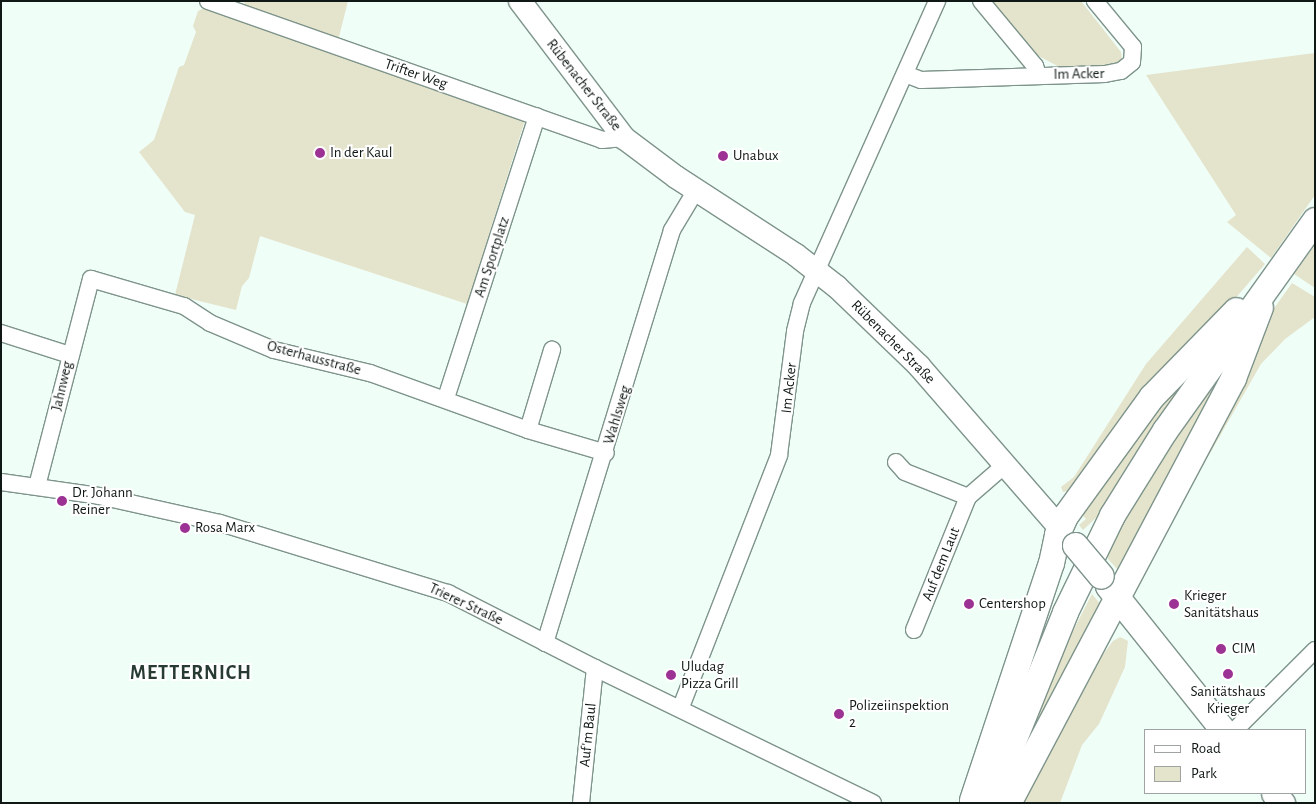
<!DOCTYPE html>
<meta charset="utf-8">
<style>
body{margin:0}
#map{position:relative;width:1316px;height:804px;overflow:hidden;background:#f0fef8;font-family:"Alegreya Sans",sans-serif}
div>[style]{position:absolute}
.green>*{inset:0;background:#e4e3cb}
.roads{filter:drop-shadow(1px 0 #7e948b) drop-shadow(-1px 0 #7e948b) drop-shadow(0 1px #7e948b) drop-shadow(0 -1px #7e948b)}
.street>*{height:16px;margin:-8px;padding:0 8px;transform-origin:8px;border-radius:8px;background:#fff}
.secondary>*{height:22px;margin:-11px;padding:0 11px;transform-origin:11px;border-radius:11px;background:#fff}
.primary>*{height:25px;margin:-12.5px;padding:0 12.5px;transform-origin:12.5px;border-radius:12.5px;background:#fff}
.bridges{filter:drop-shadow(1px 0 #7e948b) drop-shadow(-1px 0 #7e948b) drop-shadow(0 1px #7e948b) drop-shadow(0 -1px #7e948b)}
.primary-bridge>*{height:25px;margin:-12.5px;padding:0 12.5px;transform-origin:12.5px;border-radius:12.5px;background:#fff}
.dots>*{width:14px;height:14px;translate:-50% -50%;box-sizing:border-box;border:2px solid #fff;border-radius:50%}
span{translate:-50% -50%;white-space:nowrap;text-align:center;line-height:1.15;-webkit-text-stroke:4px #fff;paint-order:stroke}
.street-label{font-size:15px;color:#101815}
.poi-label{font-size:15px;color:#101815}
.left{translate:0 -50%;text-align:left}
.district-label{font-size:20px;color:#283b33;font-weight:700;letter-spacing:1px}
.frame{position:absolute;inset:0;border:2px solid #101815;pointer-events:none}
.legend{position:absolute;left:1144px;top:729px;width:162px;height:65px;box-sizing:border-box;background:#fff;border:1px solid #9fa3a1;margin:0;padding:6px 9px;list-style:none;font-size:15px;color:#101815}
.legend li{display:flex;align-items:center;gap:10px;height:25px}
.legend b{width:25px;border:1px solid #9fa3a1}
</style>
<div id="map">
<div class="green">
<div style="clip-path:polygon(245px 1px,348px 1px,338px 41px,243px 8px)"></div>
<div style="clip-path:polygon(986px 1px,1081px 1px,1121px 52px,1122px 60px,1106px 69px,1067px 71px,1031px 52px)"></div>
<div style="clip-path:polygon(208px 6px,526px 117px,467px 304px,260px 236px,249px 278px,242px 286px,236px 310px,175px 295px,195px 215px,185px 212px,139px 152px,154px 140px,179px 67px,184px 65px,196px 32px,193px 26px,198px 11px)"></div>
<div style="clip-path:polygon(1315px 53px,1315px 195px,1271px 258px,1227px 222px,1236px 215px,1146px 75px)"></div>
<div style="clip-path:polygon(1315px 245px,1315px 288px,1294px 274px)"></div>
<div style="clip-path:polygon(1247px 247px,1265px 264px,1069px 491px,1063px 492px,1061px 487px,1074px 477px,1146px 364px)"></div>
<div style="clip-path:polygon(1292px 283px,1315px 297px,1315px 317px,1285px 339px,1261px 364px,1140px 576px,1265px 321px)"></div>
<div style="clip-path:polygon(1222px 330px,1099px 515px,1083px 530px,1079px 525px,1086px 519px,1078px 510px,1126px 441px)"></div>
<div style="clip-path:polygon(1233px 351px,1118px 570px,1108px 559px,1108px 544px,1145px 477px)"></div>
<div style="clip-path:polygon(1092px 594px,1101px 605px,1018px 758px,1058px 660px)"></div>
<div style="clip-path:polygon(1120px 637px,1128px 641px,1125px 667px,1099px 724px,1082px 745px,1060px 803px,1016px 803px,1090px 672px,1113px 641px)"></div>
</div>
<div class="roads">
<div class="street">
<div style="left:208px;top:1px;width:418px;rotate:19.4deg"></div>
<div style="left:602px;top:140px;width:22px;rotate:-5deg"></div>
<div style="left:981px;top:1px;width:85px;rotate:50.3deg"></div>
<div style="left:1035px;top:66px;width:9px;rotate:72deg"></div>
<div style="left:905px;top:74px;width:17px;rotate:21deg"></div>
<div style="left:921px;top:80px;width:184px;rotate:-1.9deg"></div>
<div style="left:1105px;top:74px;width:16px;rotate:-11deg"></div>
<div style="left:1121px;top:71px;width:14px;rotate:-39deg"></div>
<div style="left:1132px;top:62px;width:15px;rotate:-86deg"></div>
<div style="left:1133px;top:47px;width:60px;rotate:-129.6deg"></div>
<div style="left:1px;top:333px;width:72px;rotate:17.7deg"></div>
<div style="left:446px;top:398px;width:296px;rotate:-72.1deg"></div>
<div style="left:528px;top:430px;width:84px;rotate:-73.3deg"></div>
<div style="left:896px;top:462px;width:13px;rotate:48deg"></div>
<div style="left:905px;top:472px;width:68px;rotate:21.6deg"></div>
<div style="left:1px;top:482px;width:99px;rotate:8.1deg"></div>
<div style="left:99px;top:496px;width:124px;rotate:12.6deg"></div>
<div style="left:220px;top:523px;width:239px;rotate:17.1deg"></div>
<div style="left:448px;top:593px;width:165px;rotate:27deg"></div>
<div style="left:595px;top:668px;width:309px;rotate:25.9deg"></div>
<div style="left:37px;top:486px;width:214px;rotate:-75.4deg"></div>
<div style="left:91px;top:279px;width:97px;rotate:16.2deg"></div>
<div style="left:184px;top:306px;width:31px;rotate:33deg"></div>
<div style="left:210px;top:323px;width:69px;rotate:22.9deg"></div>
<div style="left:274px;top:350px;width:99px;rotate:13.5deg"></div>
<div style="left:370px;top:373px;width:168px;rotate:19.8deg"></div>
<div style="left:528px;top:430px;width:81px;rotate:16.4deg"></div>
<div style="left:914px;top:630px;width:144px;rotate:-67.9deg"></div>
<div style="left:968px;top:497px;width:50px;rotate:-41deg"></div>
<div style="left:545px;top:643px;width:432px;rotate:-72.9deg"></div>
<div style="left:672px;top:230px;width:47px;rotate:-59deg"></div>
<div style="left:681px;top:707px;width:270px;rotate:-68.7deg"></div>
<div style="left:779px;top:455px;width:125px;rotate:-82.6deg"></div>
<div style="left:795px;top:331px;width:29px;rotate:-76deg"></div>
<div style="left:802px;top:303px;width:331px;rotate:-65.9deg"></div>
<div style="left:1235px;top:730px;width:113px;rotate:-45deg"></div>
<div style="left:581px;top:803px;width:136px;rotate:-84.1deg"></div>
</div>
<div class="secondary">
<div style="left:520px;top:1px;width:172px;rotate:52.8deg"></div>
<div style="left:624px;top:138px;width:65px;rotate:36.9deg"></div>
<div style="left:676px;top:177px;width:143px;rotate:33deg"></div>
<div style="left:796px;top:255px;width:52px;rotate:38deg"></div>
<div style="left:837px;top:287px;width:114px;rotate:43.9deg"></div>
<div style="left:919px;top:366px;width:215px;rotate:49deg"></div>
</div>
<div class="primary">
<div style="left:1108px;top:586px;width:184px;rotate:51.4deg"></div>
<div style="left:1274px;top:793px;width:13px;rotate:51deg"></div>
<div style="left:972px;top:800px;width:250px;rotate:-71.6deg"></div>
<div style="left:1051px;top:563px;width:30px;rotate:-78deg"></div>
<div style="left:1057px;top:534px;width:20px;rotate:-66deg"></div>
<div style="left:1065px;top:516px;width:148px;rotate:-54.1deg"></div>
<div style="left:1152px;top:396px;width:120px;rotate:-45.7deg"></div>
<div style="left:988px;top:803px;width:206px;rotate:-68deg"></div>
<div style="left:1065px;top:612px;width:108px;rotate:-64.1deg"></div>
<div style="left:1112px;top:515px;width:100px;rotate:-58.1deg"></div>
<div style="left:1165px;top:430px;width:258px;rotate:-54.5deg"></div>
<div style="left:1008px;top:803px;width:481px;rotate:-62.1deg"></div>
<div style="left:1233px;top:378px;width:76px;rotate:-69.2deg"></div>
</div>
</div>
<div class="bridges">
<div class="primary-bridge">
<div style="left:1075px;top:545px;width:40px;rotate:50deg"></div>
</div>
</div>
<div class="dots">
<div style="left:320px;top:153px;background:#9c3294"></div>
<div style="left:723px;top:156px;background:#9c3294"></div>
<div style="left:62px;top:501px;background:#9c3294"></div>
<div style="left:185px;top:528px;background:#9c3294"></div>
<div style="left:969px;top:604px;background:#9c3294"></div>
<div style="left:1174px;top:604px;background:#9c3294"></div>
<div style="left:1221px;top:649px;background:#9c3294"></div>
<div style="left:1228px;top:674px;background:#9c3294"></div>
<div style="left:671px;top:675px;background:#9c3294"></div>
<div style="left:839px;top:714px;background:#9c3294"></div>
</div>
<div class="street-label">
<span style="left:416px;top:74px;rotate:19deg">Trifter Weg</span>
<span style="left:1079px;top:74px;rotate:-1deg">Im Acker</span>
<span style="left:584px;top:85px;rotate:52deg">Rübenacher Straße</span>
<span style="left:492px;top:257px;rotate:-72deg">Am Sportplatz</span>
<span style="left:893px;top:342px;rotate:45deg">Rübenacher Straße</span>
<span style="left:314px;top:358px;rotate:15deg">Osterhausstraße</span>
<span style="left:62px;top:386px;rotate:-77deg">Jahnweg</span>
<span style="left:789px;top:388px;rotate:-84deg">Im Acker</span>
<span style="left:617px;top:415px;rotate:-73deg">Wahlsweg</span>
<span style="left:941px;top:564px;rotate:-68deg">Auf dem Laut</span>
<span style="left:466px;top:604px;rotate:25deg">Trierer Straße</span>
<span style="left:588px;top:735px;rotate:-84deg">Auf'm Baul</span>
</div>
<div class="poi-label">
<span class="left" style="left:330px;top:153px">In der Kaul</span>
<span class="left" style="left:733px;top:156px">Unabux</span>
<span class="left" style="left:72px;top:501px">Dr. Johann<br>Reiner</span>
<span class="left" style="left:195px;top:528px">Rosa Marx</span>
<span class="left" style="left:1184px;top:604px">Krieger<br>Sanitätshaus</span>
<span class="left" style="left:979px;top:604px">Centershop</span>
<span class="left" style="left:1232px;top:649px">CIM</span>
<span class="left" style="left:681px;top:675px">Uludag<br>Pizza Grill</span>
<span style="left:1228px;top:700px">Sanitätshaus<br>Krieger</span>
<span class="left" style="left:849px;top:714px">Polizeiinspektion<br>2</span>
</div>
<div class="district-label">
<span style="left:191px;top:673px">METTERNICH</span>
</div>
<div class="frame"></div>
<ul class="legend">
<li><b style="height:6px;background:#fff"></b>Road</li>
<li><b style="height:14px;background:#e4e3cb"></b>Park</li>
</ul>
</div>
